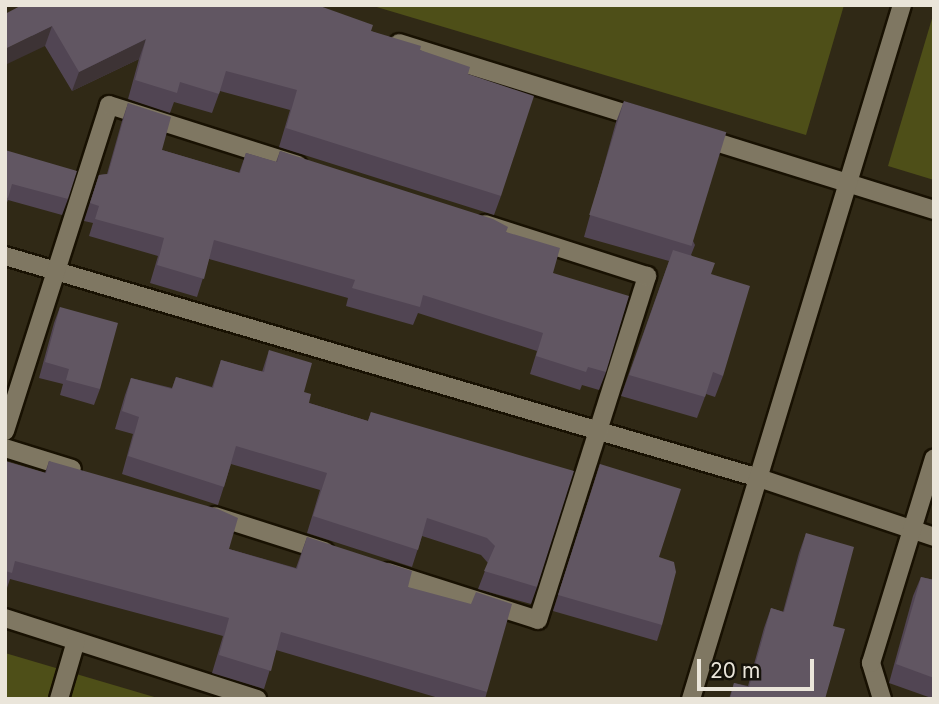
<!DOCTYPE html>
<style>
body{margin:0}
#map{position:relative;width:939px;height:704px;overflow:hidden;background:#302916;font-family:Inter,sans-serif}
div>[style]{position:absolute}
.green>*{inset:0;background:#4e4f18}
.roads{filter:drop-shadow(2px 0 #181102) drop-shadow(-2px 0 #181102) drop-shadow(0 2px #181102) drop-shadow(0 -2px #181102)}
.minor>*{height:18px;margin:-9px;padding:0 9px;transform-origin:9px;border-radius:9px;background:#7f7762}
.wall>*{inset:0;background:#514553}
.shaded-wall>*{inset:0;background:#3d3335}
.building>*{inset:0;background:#615662;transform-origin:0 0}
span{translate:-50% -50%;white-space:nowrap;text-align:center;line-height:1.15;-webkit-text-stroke:5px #15120a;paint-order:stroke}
.frame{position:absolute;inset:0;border:7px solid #eae5da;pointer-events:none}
.scale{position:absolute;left:697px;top:659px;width:117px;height:32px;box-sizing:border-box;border:4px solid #eae5da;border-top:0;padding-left:9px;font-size:21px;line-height:24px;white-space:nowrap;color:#eae5da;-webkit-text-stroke:5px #15120a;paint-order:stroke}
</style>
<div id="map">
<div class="green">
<div style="clip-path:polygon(370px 5px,844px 5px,806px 135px)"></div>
<div style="clip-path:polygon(934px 12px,934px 180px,888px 166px)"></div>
<div style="clip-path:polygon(5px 653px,161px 699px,5px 699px)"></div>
</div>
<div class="roads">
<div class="minor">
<div style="left:399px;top:43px;width:256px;rotate:17.3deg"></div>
<div style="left:700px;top:137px;width:245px;rotate:17.3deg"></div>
<div style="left:5px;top:256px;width:786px;rotate:16.41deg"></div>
<div style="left:759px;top:478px;width:185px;rotate:18.6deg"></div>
<div style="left:5px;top:431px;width:342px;rotate:-72.3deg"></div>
<div style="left:109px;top:105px;width:198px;rotate:17.6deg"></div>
<div style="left:5px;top:448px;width:70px;rotate:17.4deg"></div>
<div style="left:215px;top:516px;width:115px;rotate:17.7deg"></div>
<div style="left:388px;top:572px;width:157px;rotate:17.7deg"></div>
<div style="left:538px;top:620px;width:361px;rotate:-72.4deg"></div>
<div style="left:647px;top:276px;width:170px;rotate:-162.2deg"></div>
<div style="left:5px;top:618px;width:265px;rotate:17.8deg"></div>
<div style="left:59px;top:699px;width:60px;rotate:-73.7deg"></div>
<div style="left:691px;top:699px;width:725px;rotate:-73.09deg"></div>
<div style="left:882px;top:699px;width:38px;rotate:-107deg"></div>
<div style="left:871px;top:663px;width:214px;rotate:-72.9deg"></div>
</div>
</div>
<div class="wall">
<div style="clip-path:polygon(5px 14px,371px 31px,420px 50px,468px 74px,501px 196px,494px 215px,279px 147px,290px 110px,220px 91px,212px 113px,174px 102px,170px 113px,128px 99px,139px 59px,72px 91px,45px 46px)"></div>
<div style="clip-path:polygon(624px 101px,695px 245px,691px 255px,711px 274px,723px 376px,715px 397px,706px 394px,697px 418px,621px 396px,669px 261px,584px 237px,616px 122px)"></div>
<div style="clip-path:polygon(128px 103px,162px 150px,239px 173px,246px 153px,276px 162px,280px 151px,506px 232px,553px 273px,606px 372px,599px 390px,582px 385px,580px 390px,530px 374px,537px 351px,418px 313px,413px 325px,346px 306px,348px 298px,209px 259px,197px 297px,150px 283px,158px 256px,89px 236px,93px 223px,84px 221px,99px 175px,107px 174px,122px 121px)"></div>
<div style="clip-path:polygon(5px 150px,68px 199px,62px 215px,8px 200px,5px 207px)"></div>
<div style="clip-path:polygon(60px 307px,100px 389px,94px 405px,60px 395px,63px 384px,39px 378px,54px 323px)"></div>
<div style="clip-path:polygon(269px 350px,304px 392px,309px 403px,368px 421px,371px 412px,537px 587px,531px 604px,478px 589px,488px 563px,481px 555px,422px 536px,412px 567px,307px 533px,320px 490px,231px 464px,218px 505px,122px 474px,133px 434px,115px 429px,125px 395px,131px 378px,172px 388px,176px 377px,212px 387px,221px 360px,262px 372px)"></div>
<div style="clip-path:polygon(5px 461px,45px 473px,49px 461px,229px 549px,296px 568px,307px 537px,408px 587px,487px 692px,485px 699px,442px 699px,276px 650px,264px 689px,212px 673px,223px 636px,10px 579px,6px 591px)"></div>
<div style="clip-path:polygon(600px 464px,659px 557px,662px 625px,657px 641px,553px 611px)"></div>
<div style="clip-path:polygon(806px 533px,833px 626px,825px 699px,729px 699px,734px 683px,748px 686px,764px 628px,771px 608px,783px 612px,799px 553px)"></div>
<div style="clip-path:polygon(921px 577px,934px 580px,934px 699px,889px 683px,913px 596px)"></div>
</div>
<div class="shaded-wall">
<div style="clip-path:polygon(52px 26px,45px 46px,5px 65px,5px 49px)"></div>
<div style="clip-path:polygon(146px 39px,139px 59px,72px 91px,79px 72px)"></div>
</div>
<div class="building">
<div style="clip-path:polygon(22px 5px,317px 5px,373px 25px,371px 31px,421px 46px,420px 50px,470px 67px,468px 74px,534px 96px,501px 196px,286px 128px,297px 90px,226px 71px,219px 94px,180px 82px,177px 93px,135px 80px,146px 39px,79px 72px,52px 26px,5px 49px,5px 14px)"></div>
<div style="left:624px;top:101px;width:107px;height:119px;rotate:17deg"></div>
<div style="clip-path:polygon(128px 103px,171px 117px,162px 150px,240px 173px,246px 153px,277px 162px,280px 151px,493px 219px,508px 227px,506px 232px,560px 248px,553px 273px,629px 296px,606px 372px,588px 367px,586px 372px,536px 356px,543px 333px,423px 295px,420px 307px,352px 288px,355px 280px,214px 240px,204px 279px,157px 265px,164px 238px,95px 219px,99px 206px,90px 203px,99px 175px,108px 174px)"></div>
<div style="clip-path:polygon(5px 150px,77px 171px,68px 199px,12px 184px,8px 198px,5px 197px)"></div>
<div style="clip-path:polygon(673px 250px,715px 263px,711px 274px,750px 286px,723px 376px,713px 372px,705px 397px,629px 375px)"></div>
<div style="clip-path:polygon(60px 307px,118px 323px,100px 389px,66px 380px,69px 369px,45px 362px)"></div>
<div style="clip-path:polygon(269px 350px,312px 363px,304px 392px,311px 394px,309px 403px,368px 421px,371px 412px,574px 471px,537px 587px,484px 571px,495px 546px,487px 538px,427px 518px,418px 550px,313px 516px,327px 473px,236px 446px,224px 487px,128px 456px,139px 417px,122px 411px,131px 378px,172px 389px,176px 377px,213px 388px,221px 360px,264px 372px)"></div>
<div style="clip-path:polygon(5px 461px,46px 473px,49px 461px,218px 509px,238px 518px,229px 549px,297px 569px,307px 537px,412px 571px,408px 587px,471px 604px,476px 592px,512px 604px,487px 692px,281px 632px,271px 671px,219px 655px,229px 618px,15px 561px,12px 573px,5px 571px)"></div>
<div style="clip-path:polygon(600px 464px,681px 489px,659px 557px,674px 562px,676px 572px,662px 625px,558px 595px)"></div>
<div style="clip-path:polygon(806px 533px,854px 547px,833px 626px,845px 629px,825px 699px,730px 699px,734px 683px,749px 687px,771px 608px,784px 612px)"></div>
<div style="clip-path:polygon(921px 577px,934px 580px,934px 678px,896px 664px)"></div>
</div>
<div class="frame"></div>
<div class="scale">20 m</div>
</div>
